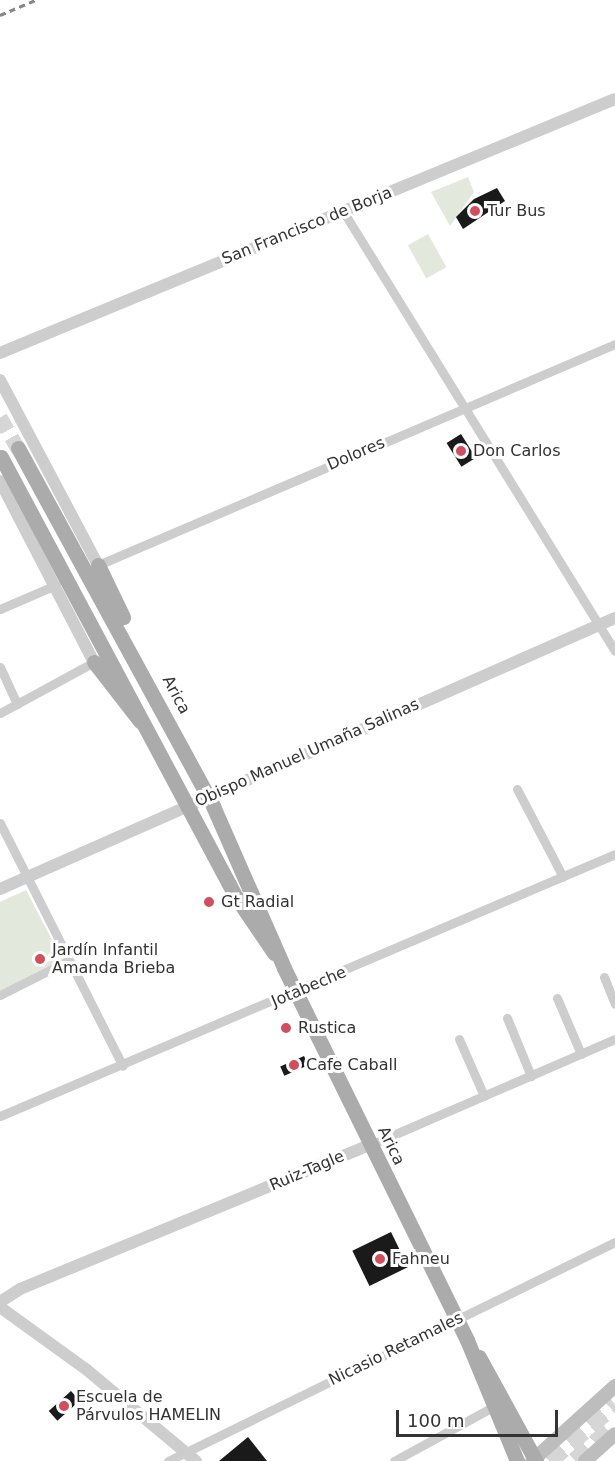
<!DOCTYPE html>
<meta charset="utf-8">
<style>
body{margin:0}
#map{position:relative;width:615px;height:1461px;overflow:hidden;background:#fff;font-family:"DejaVu Sans",sans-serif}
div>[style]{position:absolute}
.green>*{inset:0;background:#e3e8dd;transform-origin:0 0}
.building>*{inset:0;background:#1a1a1a;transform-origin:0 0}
.primary-tunnel>*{height:15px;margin-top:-7.5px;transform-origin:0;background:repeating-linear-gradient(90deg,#d6d6d6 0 15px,transparent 0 23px)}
.motorway-tunnel>*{height:18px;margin-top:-9px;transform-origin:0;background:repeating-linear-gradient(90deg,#d6d6d6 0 18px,transparent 0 27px)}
.minor>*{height:9px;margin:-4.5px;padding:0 4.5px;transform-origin:4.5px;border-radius:4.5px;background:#cdcdcd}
.tertiary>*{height:12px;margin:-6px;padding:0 6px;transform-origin:6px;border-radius:6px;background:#cdcdcd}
.secondary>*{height:14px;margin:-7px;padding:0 7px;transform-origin:7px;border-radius:7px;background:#bdbdbd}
.primary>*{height:15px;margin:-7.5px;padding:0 7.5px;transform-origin:7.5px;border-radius:7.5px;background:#ababab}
.rail>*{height:3px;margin-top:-1.5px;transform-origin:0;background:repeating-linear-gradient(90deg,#888 0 6px,transparent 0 10.5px)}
.dots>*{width:16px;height:16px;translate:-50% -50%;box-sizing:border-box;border:3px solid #fff;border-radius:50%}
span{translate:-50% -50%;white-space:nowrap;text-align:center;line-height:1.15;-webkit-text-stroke:6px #fff;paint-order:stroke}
.poi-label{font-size:16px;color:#333}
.left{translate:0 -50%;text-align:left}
.street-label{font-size:16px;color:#333}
.scale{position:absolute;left:396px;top:1410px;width:162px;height:27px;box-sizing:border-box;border:3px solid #333;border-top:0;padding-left:8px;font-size:18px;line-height:21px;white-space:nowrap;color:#333;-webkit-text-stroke:4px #fff;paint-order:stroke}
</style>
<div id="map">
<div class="green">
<div style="clip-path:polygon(468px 177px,474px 192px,450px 226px,431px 192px)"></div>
<div style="left:428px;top:234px;width:38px;height:23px;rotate:61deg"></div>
<div style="clip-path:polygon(26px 890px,62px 959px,0 991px,0 902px)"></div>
</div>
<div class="building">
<div style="clip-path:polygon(497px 188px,505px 201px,463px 229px,456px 217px,474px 199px)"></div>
<div style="left:461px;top:434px;width:28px;height:17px;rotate:58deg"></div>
<div style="left:304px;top:1056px;width:10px;height:26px;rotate:66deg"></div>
<div style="left:391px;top:1232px;width:39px;height:43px;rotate:64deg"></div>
<div style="left:71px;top:1391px;width:13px;height:30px;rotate:48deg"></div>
<div style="clip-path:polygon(248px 1437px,267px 1461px,219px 1461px)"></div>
</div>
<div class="primary-tunnel">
<div style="left:0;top:417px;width:36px;rotate:60deg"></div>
</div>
<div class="motorway-tunnel">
<div style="left:549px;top:1461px;width:87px;rotate:-40.8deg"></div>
<div style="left:575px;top:1461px;width:53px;rotate:-41.2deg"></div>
</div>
<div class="minor">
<div style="left:343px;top:211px;width:517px;rotate:58.28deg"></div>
<div style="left:98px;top:565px;width:562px;rotate:-23.15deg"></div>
<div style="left:0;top:609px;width:61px;rotate:-23.2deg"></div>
<div style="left:0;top:667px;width:41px;rotate:65.3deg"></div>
<div style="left:0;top:713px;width:107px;rotate:-28.5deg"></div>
<div style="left:517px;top:789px;width:99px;rotate:62.4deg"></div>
<div style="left:0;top:823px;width:272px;rotate:63.2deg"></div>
<div style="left:604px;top:977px;width:29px;rotate:68deg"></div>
<div style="left:0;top:995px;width:77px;rotate:-26.9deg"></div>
<div style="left:557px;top:998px;width:61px;rotate:66.8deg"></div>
<div style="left:507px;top:1018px;width:63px;rotate:67.5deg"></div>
<div style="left:459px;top:1039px;width:62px;rotate:66.3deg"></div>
<div style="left:0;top:1116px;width:668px;rotate:-23.07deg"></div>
<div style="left:370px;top:1145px;width:267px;rotate:-23.4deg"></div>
<div style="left:168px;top:1461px;width:498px;rotate:-26.1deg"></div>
<div style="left:394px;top:1461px;width:111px;rotate:-28.7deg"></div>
</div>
<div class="tertiary">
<div style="left:0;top:353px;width:665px;rotate:-22.44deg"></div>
<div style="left:0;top:380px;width:209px;rotate:62.1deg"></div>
<div style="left:0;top:481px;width:204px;rotate:62.6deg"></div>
<div style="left:0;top:889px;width:672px;rotate:-23.78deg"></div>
<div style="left:0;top:1302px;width:24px;rotate:-33deg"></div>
<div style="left:20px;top:1289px;width:378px;rotate:-22.4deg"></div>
<div style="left:0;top:1307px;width:107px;rotate:35.9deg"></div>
<div style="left:87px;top:1370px;width:142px;rotate:39.9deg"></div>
</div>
<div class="secondary">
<div style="left:532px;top:1461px;width:112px;rotate:-42.1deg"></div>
<div style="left:585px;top:1461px;width:40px;rotate:-42deg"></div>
</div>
<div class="primary">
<div style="left:18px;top:448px;width:408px;rotate:61.4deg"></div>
<div style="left:213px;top:806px;width:177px;rotate:66.3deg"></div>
<div style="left:284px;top:968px;width:415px;rotate:63.8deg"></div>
<div style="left:467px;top:1340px;width:131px;rotate:67.5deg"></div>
<div style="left:1px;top:457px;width:499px;rotate:61.9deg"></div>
<div style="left:236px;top:897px;width:68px;rotate:55.8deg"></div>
<div style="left:98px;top:565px;width:58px;rotate:64.3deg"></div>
<div style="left:94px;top:662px;width:75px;rotate:52.1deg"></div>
<div style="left:479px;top:1357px;width:119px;rotate:61.3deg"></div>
</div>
<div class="rail">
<div style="left:0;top:15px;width:39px;rotate:-23deg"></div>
</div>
<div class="dots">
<div style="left:475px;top:211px;background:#d14e5c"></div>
<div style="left:461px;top:451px;background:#d14e5c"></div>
<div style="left:209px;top:902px;background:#d14e5c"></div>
<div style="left:40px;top:959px;background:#d14e5c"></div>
<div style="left:286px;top:1028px;background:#d14e5c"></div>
<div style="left:294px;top:1065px;background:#d14e5c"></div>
<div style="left:380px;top:1259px;background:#d14e5c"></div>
<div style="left:64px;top:1406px;background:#d14e5c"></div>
</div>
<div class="poi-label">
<span class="left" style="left:487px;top:211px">Tur Bus</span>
<span class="left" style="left:473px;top:451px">Don Carlos</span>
<span class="left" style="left:221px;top:902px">Gt Radial</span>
<span class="left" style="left:52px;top:959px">Jardín Infantil<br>Amanda Brieba</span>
<span class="left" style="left:298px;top:1028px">Rustica</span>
<span class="left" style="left:306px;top:1065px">Cafe Caball</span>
<span class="left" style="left:392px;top:1259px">Fahneu</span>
<span class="left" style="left:76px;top:1406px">Escuela de<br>Párvulos HAMELIN</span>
</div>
<div class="street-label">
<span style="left:307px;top:226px;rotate:-22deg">San Francisco de Borja</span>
<span style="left:356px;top:454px;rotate:-23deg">Dolores</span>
<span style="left:176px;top:695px;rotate:62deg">Arica</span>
<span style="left:307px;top:753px;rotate:-24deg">Obispo Manuel Umaña Salinas</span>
<span style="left:309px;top:987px;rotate:-23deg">Jotabeche</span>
<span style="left:391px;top:1146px;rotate:64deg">Arica</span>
<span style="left:307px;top:1171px;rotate:-23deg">Ruiz-Tagle</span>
<span style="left:396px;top:1349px;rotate:-26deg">Nicasio Retamales</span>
</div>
<div class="scale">100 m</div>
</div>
